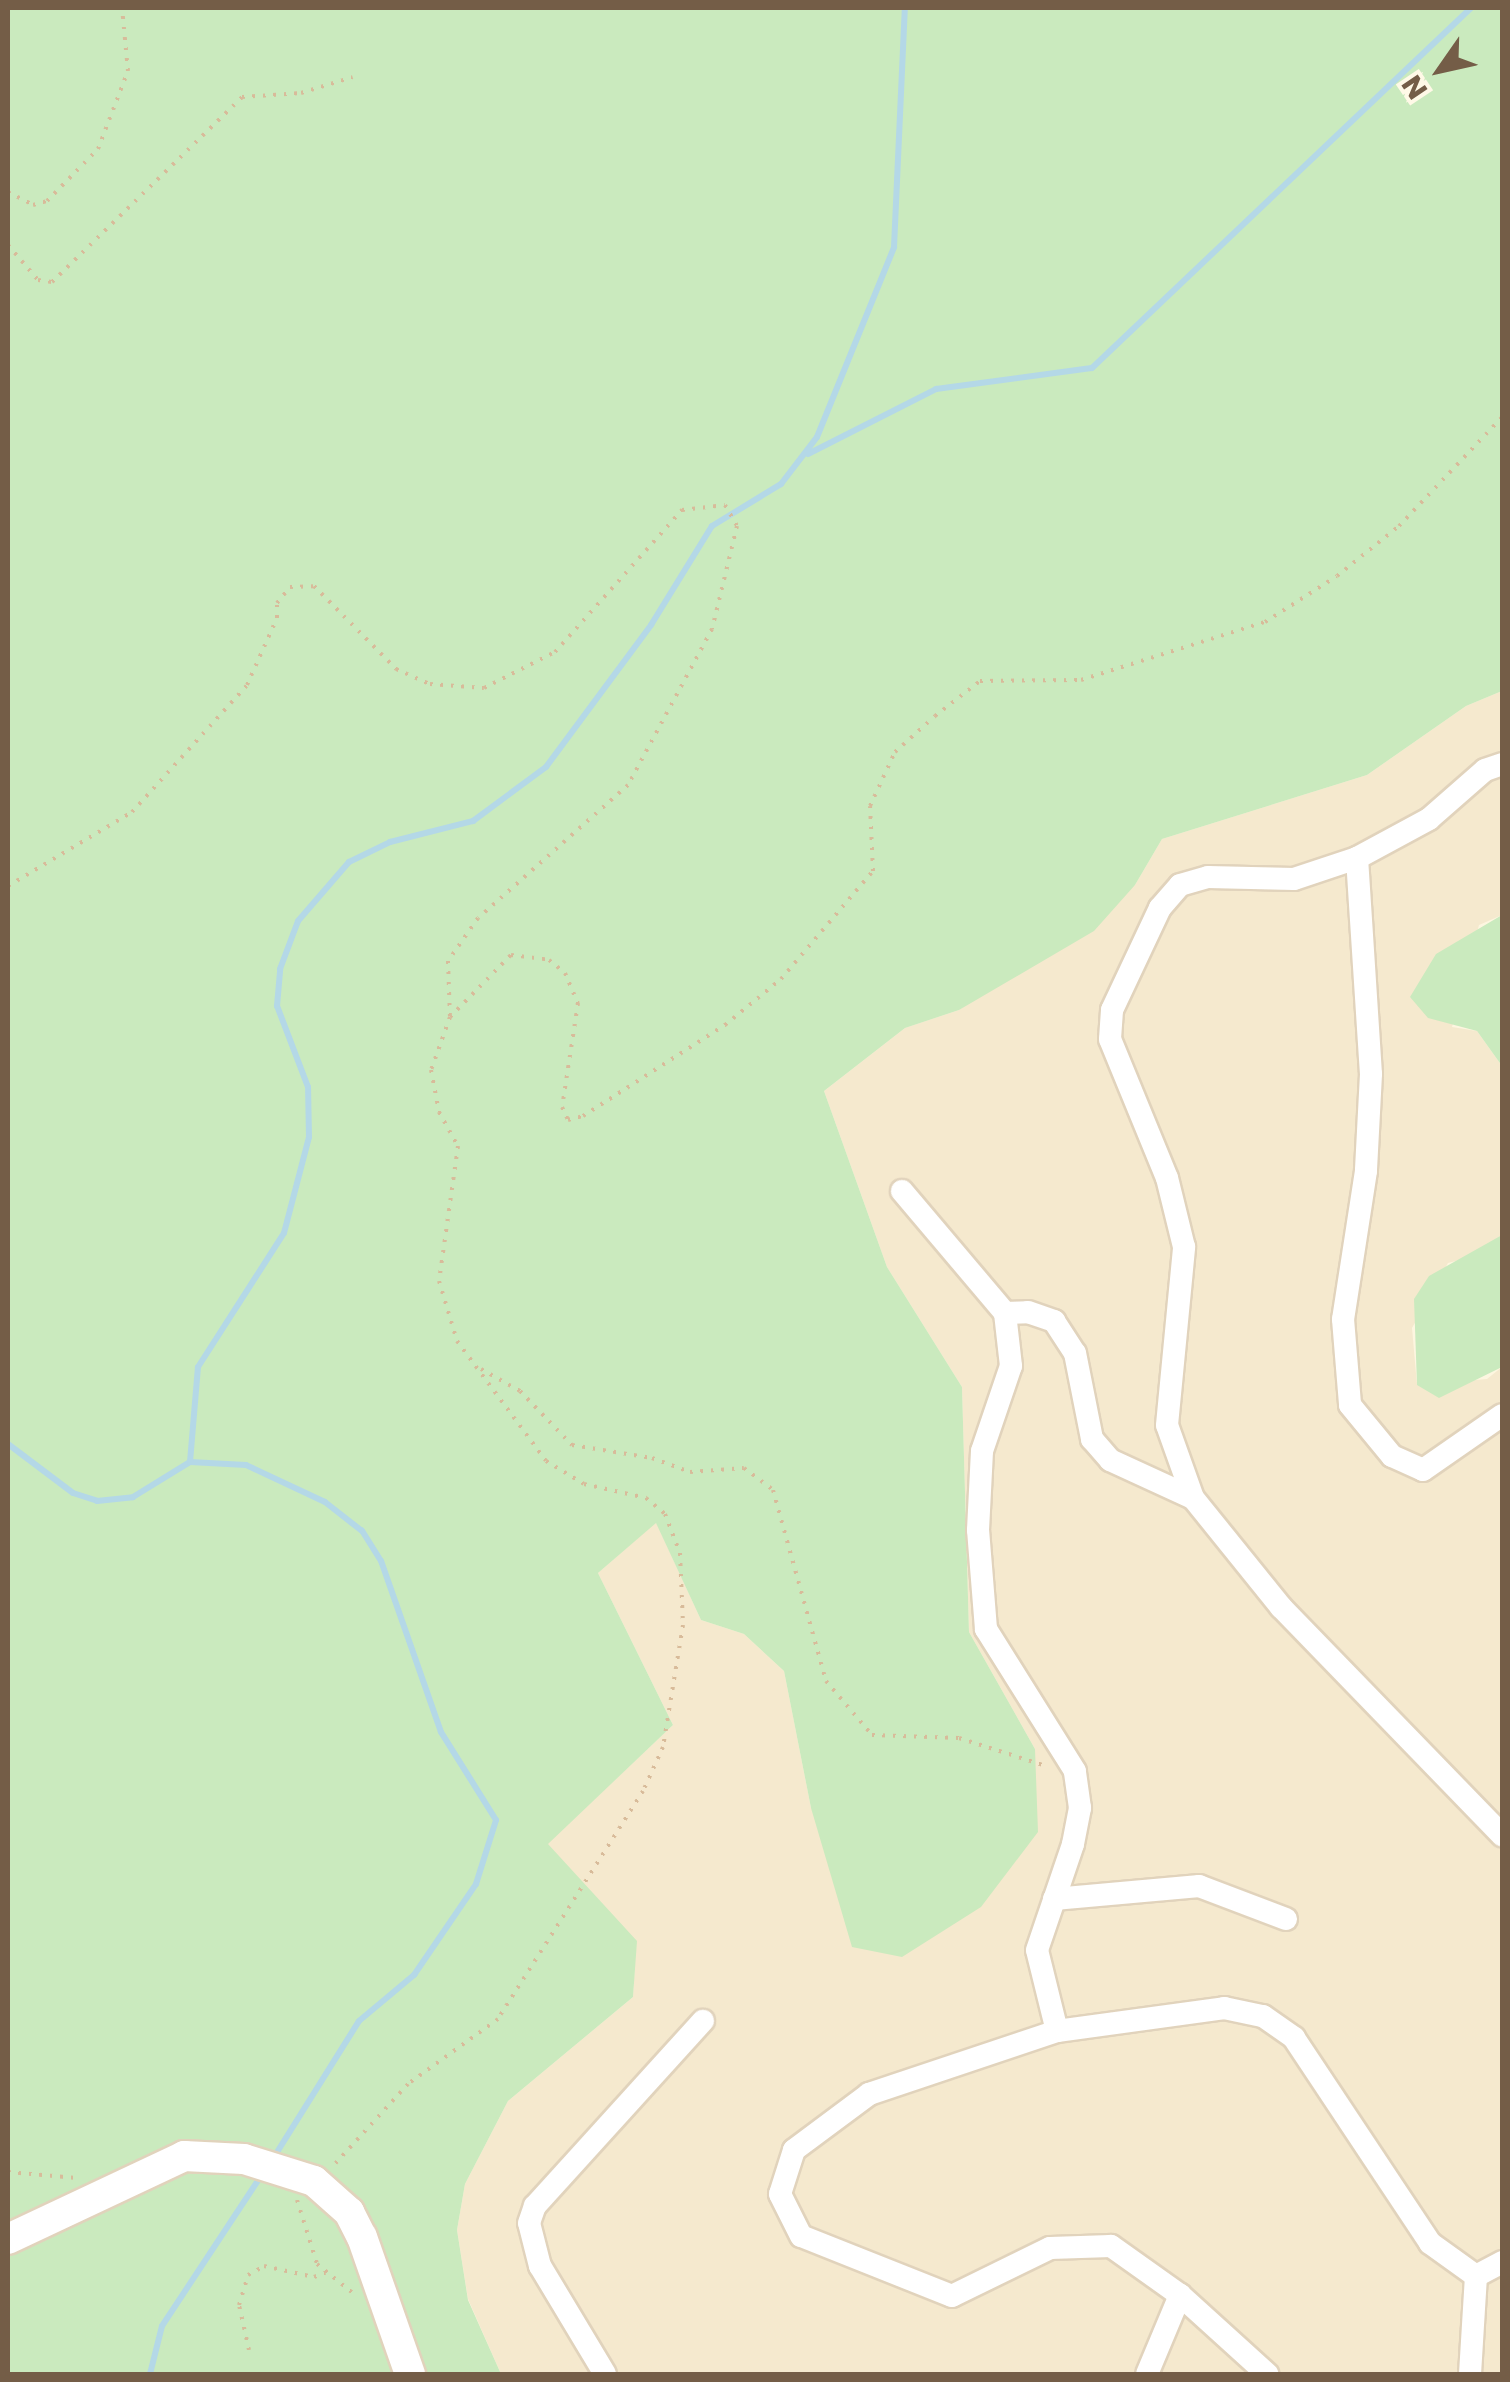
<!DOCTYPE html>
<style>
body{margin:0}
#map{position:relative;width:1510px;height:2382px;overflow:hidden;background:#fdf6e0;font-family:Poppins,sans-serif}
div>[style]{position:absolute}
.residential>*{inset:0;background:#f5e9ce}
.green>*{inset:0;background:#caeabe}
.stream>*{height:6px;margin:-3px;padding:0 3px;transform-origin:3px;border-radius:3px;background:#b4d8e7}
.path>*{height:4px;margin-top:-2px;transform-origin:0;background:repeating-linear-gradient(90deg,#d8bb9a 0 2.5px,transparent 0 10.5px)}
.roads{filter:drop-shadow(2px 0 #e1d3bc) drop-shadow(-2px 0 #e1d3bc) drop-shadow(0 2px #e1d3bc) drop-shadow(0 -2px #e1d3bc)}
.street>*{height:22px;margin:-11px;padding:0 11px;transform-origin:11px;border-radius:11px;background:#fff}
.secondary>*{height:30px;margin:-15px;padding:0 15px;transform-origin:15px;border-radius:15px;background:#fff}
span{translate:-50% -50%;white-space:nowrap;text-align:center;line-height:1.15;-webkit-text-stroke:8px #fff9e7;paint-order:stroke}
.frame{position:absolute;inset:0;border:10px solid #745d47;pointer-events:none}
.north{position:absolute;left:1390px;top:20px;width:100px;height:100px;-webkit-text-stroke:8px #fff9e7;paint-order:stroke;rotate:236deg;font-size:28px;font-weight:700;line-height:40px;text-align:center;color:#745d47}
.north::after{content:'';display:block;margin:auto;width:35px;height:45px;background:#745d47;clip-path:polygon(50% 0,100% 100%,50% 72%,0 100%)}
</style>
<div id="map">
<div class="residential">
<div style="clip-path:polygon(1502px 691px,1502px 915px,1479px 925px,1452px 1027px,1477px 1031px,1502px 1066px,1502px 1235px,1471px 1257px,1448px 1263px,1412px 1328px,1417px 1385px,1487px 1379px,1502px 1367px,1502px 2374px,501px 2374px,468px 2299px,457px 2230px,465px 2184px,508px 2101px,633px 1997px,636px 1941px,547px 1844px,673px 1725px,598px 1573px,656px 1522px,701px 1620px,744px 1634px,784px 1671px,811px 1808px,1035px 1749px,969px 1632px,962px 1387px,887px 1267px,824px 1091px,905px 1028px,959px 1010px,1135px 885px,1162px 839px,1367px 775px,1466px 706px)"></div>
</div>
<div class="green">
<div style="clip-path:polygon(8px 8px,1502px 8px,1502px 691px,1466px 706px,1367px 775px,1162px 839px,1135px 885px,1094px 931px,959px 1010px,905px 1028px,824px 1091px,887px 1267px,962px 1387px,969px 1632px,1035px 1749px,1038px 1832px,981px 1907px,902px 1957px,852px 1947px,811px 1808px,784px 1671px,744px 1634px,701px 1620px,656px 1523px,598px 1573px,673px 1725px,548px 1844px,637px 1941px,633px 1997px,508px 2101px,465px 2184px,457px 2230px,468px 2300px,501px 2374px,8px 2374px)"></div>
<div style="clip-path:polygon(1502px 915px,1502px 1066px,1477px 1031px,1428px 1018px,1410px 997px,1436px 954px)"></div>
<div style="clip-path:polygon(1502px 1235px,1502px 1367px,1439px 1398px,1417px 1385px,1414px 1299px,1429px 1276px)"></div>
</div>
<div class="stream">
<div style="left:808px;top:454px;width:144px;rotate:-26.9deg"></div>
<div style="left:936px;top:389px;width:157px;rotate:-7.7deg"></div>
<div style="left:1092px;top:368px;width:523px;rotate:-43.53deg"></div>
<div style="left:8px;top:1444px;width:81px;rotate:37deg"></div>
<div style="left:73px;top:1493px;width:25px;rotate:18deg"></div>
<div style="left:97px;top:1501px;width:36px;rotate:-6deg"></div>
<div style="left:133px;top:1497px;width:67px;rotate:-31.6deg"></div>
<div style="left:274px;top:2157px;width:160px;rotate:-58deg"></div>
<div style="left:359px;top:2021px;width:72px;rotate:-39.9deg"></div>
<div style="left:414px;top:1975px;width:110px;rotate:-55.7deg"></div>
<div style="left:476px;top:1884px;width:67px;rotate:-72.6deg"></div>
<div style="left:496px;top:1820px;width:104px;rotate:-122deg"></div>
<div style="left:441px;top:1732px;width:181px;rotate:-109.3deg"></div>
<div style="left:381px;top:1561px;width:36px;rotate:-122deg"></div>
<div style="left:362px;top:1531px;width:47px;rotate:-141.9deg"></div>
<div style="left:325px;top:1502px;width:87px;rotate:-154.9deg"></div>
<div style="left:246px;top:1465px;width:56px;rotate:-176.9deg"></div>
<div style="left:190px;top:1462px;width:95px;rotate:-85.2deg"></div>
<div style="left:198px;top:1367px;width:159px;rotate:-57.3deg"></div>
<div style="left:284px;top:1233px;width:99px;rotate:-75.4deg"></div>
<div style="left:309px;top:1137px;width:50px;rotate:-91.1deg"></div>
<div style="left:308px;top:1087px;width:87px;rotate:-110.9deg"></div>
<div style="left:277px;top:1006px;width:37px;rotate:-85deg"></div>
<div style="left:280px;top:969px;width:51px;rotate:-69.4deg"></div>
<div style="left:298px;top:921px;width:78px;rotate:-49.2deg"></div>
<div style="left:349px;top:862px;width:46px;rotate:-26deg"></div>
<div style="left:390px;top:842px;width:86px;rotate:-14.2deg"></div>
<div style="left:473px;top:821px;width:91px;rotate:-36.5deg"></div>
<div style="left:546px;top:767px;width:177px;rotate:-53.5deg"></div>
<div style="left:651px;top:625px;width:116px;rotate:-58.4deg"></div>
<div style="left:712px;top:526px;width:81px;rotate:-31.3deg"></div>
<div style="left:781px;top:484px;width:59px;rotate:-52.5deg"></div>
<div style="left:817px;top:437px;width:205px;rotate:-67.9deg"></div>
<div style="left:894px;top:247px;width:239px;rotate:-87.4deg"></div>
<div style="left:150px;top:2374px;width:49px;rotate:-76deg"></div>
<div style="left:162px;top:2326px;width:180px;rotate:-56.6deg"></div>
</div>
<div class="path">
<div style="left:8px;top:192px;width:28px;rotate:27deg"></div>
<div style="left:33px;top:205px;width:15px;rotate:-16deg"></div>
<div style="left:47px;top:201px;width:73px;rotate:-45.6deg"></div>
<div style="left:98px;top:149px;width:84px;rotate:-69deg"></div>
<div style="left:128px;top:71px;width:63px;rotate:-95.4deg"></div>
<div style="left:8px;top:245px;width:46px;rotate:49.4deg"></div>
<div style="left:38px;top:280px;width:14px;rotate:8deg"></div>
<div style="left:52px;top:282px;width:265px;rotate:-44.2deg"></div>
<div style="left:242px;top:97px;width:59px;rotate:-3.9deg"></div>
<div style="left:301px;top:93px;width:54px;rotate:-17.1deg"></div>
<div style="left:8px;top:886px;width:144px;rotate:-30.8deg"></div>
<div style="left:132px;top:812px;width:171px;rotate:-47.8deg"></div>
<div style="left:247px;top:685px;width:73px;rotate:-65.9deg"></div>
<div style="left:277px;top:618px;width:15px;rotate:-90deg"></div>
<div style="left:277px;top:603px;width:21px;rotate:-51deg"></div>
<div style="left:290px;top:587px;width:24px;rotate:-2deg"></div>
<div style="left:314px;top:586px;width:117px;rotate:45.3deg"></div>
<div style="left:396px;top:669px;width:37px;rotate:24deg"></div>
<div style="left:430px;top:684px;width:54px;rotate:4.2deg"></div>
<div style="left:484px;top:688px;width:80px;rotate:-26.9deg"></div>
<div style="left:555px;top:652px;width:191px;rotate:-48.2deg"></div>
<div style="left:682px;top:510px;width:43px;rotate:-6.6deg"></div>
<div style="left:725px;top:505px;width:24px;rotate:60deg"></div>
<div style="left:737px;top:526px;width:106px;rotate:103.6deg"></div>
<div style="left:712px;top:629px;width:177px;rotate:118.3deg"></div>
<div style="left:628px;top:785px;width:200px;rotate:138.4deg"></div>
<div style="left:478px;top:918px;width:52px;rotate:124.9deg"></div>
<div style="left:448px;top:961px;width:56px;rotate:88deg"></div>
<div style="left:450px;top:1017px;width:56px;rotate:109.7deg"></div>
<div style="left:431px;top:1070px;width:43px;rotate:79.2deg"></div>
<div style="left:439px;top:1112px;width:39px;rotate:61deg"></div>
<div style="left:458px;top:1146px;width:136px;rotate:98deg"></div>
<div style="left:439px;top:1281px;width:63px;rotate:73.3deg"></div>
<div style="left:457px;top:1341px;width:149px;rotate:53.4deg"></div>
<div style="left:546px;top:1461px;width:44px;rotate:31.2deg"></div>
<div style="left:584px;top:1484px;width:64px;rotate:12.7deg"></div>
<div style="left:646px;top:1498px;width:25px;rotate:40deg"></div>
<div style="left:665px;top:1514px;width:42px;rotate:69deg"></div>
<div style="left:680px;top:1553px;width:72px;rotate:87.6deg"></div>
<div style="left:683px;top:1625px;width:124px;rotate:99.3deg"></div>
<div style="left:663px;top:1747px;width:48px;rotate:114.4deg"></div>
<div style="left:643px;top:1791px;width:270px;rotate:122.5deg"></div>
<div style="left:498px;top:2019px;width:111px;rotate:144.2deg"></div>
<div style="left:408px;top:2084px;width:111px;rotate:132.4deg"></div>
<div style="left:450px;top:1017px;width:87px;rotate:-45.5deg"></div>
<div style="left:511px;top:955px;width:38px;rotate:7deg"></div>
<div style="left:549px;top:960px;width:21px;rotate:39deg"></div>
<div style="left:565px;top:973px;width:33px;rotate:67deg"></div>
<div style="left:578px;top:1003px;width:105px;rotate:98.7deg"></div>
<div style="left:562px;top:1107px;width:14px;rotate:65deg"></div>
<div style="left:568px;top:1120px;width:16px;rotate:-15deg"></div>
<div style="left:583px;top:1116px;width:169px;rotate:-32.7deg"></div>
<div style="left:725px;top:1025px;width:72px;rotate:-39.4deg"></div>
<div style="left:781px;top:979px;width:142px;rotate:-49.6deg"></div>
<div style="left:873px;top:871px;width:65px;rotate:-92.6deg"></div>
<div style="left:870px;top:806px;width:60px;rotate:-65.2deg"></div>
<div style="left:895px;top:752px;width:54px;rotate:-42deg"></div>
<div style="left:935px;top:716px;width:57px;rotate:-37.9deg"></div>
<div style="left:980px;top:681px;width:101px;rotate:-0.6deg"></div>
<div style="left:1081px;top:680px;width:193px;rotate:-17.5deg"></div>
<div style="left:1265px;top:622px;width:85px;rotate:-32.6deg"></div>
<div style="left:1337px;top:576px;width:80px;rotate:-38.9deg"></div>
<div style="left:1399px;top:526px;width:150px;rotate:-46.6deg"></div>
<div style="left:481px;top:1369px;width:45px;rotate:29.4deg"></div>
<div style="left:520px;top:1391px;width:75px;rotate:46.1deg"></div>
<div style="left:572px;top:1445px;width:81px;rotate:9.2deg"></div>
<div style="left:652px;top:1458px;width:40px;rotate:20.2deg"></div>
<div style="left:690px;top:1472px;width:54px;rotate:-4.2deg"></div>
<div style="left:744px;top:1468px;width:36px;rotate:37deg"></div>
<div style="left:773px;top:1490px;width:198px;rotate:74.5deg"></div>
<div style="left:826px;top:1681px;width:71px;rotate:49.6deg"></div>
<div style="left:872px;top:1735px;width:87px;rotate:2deg"></div>
<div style="left:959px;top:1738px;width:91px;rotate:17.8deg"></div>
<div style="left:8px;top:2172px;width:69px;rotate:5deg"></div>
<div style="left:297px;top:2200px;width:67px;rotate:72.6deg"></div>
<div style="left:317px;top:2264px;width:48px;rotate:39deg"></div>
<div style="left:249px;top:2350px;width:46px;rotate:-102.5deg"></div>
<div style="left:239px;top:2305px;width:31px;rotate:-73deg"></div>
<div style="left:248px;top:2275px;width:18px;rotate:-29deg"></div>
<div style="left:264px;top:2266px;width:51px;rotate:12.4deg"></div>
<div style="left:314px;top:2277px;width:12px;rotate:-20deg"></div>
</div>
<div class="roads">
<div class="street">
<div style="left:1357px;top:858px;width:82px;rotate:-28.4deg"></div>
<div style="left:1429px;top:819px;width:74px;rotate:-41.2deg"></div>
<div style="left:1485px;top:770px;width:18px;rotate:-19deg"></div>
<div style="left:902px;top:1191px;width:160px;rotate:49.8deg"></div>
<div style="left:1193px;top:1498px;width:140px;rotate:51.1deg"></div>
<div style="left:1281px;top:1607px;width:318px;rotate:45.9deg"></div>
<div style="left:1054px;top:1899px;width:146px;rotate:-5.1deg"></div>
<div style="left:1199px;top:1886px;width:93px;rotate:20.8deg"></div>
<div style="left:1057px;top:2031px;width:169px;rotate:-7.8deg"></div>
<div style="left:1224px;top:2008px;width:40px;rotate:12deg"></div>
<div style="left:1263px;top:2016px;width:38px;rotate:35deg"></div>
<div style="left:1294px;top:2038px;width:246px;rotate:56.4deg"></div>
<div style="left:1430px;top:2243px;width:57px;rotate:35.7deg"></div>
<div style="left:1180px;top:2295px;width:118px;rotate:42.2deg"></div>
<div style="left:605px;top:2374px;width:126px;rotate:-121deg"></div>
<div style="left:540px;top:2266px;width:44px;rotate:-104.3deg"></div>
<div style="left:529px;top:2223px;width:18px;rotate:-71deg"></div>
<div style="left:535px;top:2206px;width:250px;rotate:-47.8deg"></div>
<div style="left:1147px;top:2374px;width:86px;rotate:-67.3deg"></div>
<div style="left:1180px;top:2295px;width:85px;rotate:-144.6deg"></div>
<div style="left:1111px;top:2246px;width:61px;rotate:178.1deg"></div>
<div style="left:1050px;top:2248px;width:109px;rotate:153.9deg"></div>
<div style="left:952px;top:2296px;width:162px;rotate:-158.3deg"></div>
<div style="left:801px;top:2236px;width:47px;rotate:-116.6deg"></div>
<div style="left:780px;top:2194px;width:46px;rotate:-72.3deg"></div>
<div style="left:794px;top:2150px;width:94px;rotate:-36.7deg"></div>
<div style="left:869px;top:2094px;width:198px;rotate:-18.5deg"></div>
<div style="left:1057px;top:2031px;width:83px;rotate:-103.9deg"></div>
<div style="left:1037px;top:1950px;width:112px;rotate:-71.2deg"></div>
<div style="left:1073px;top:1844px;width:37px;rotate:-79deg"></div>
<div style="left:1080px;top:1808px;width:37px;rotate:-98deg"></div>
<div style="left:1075px;top:1771px;width:168px;rotate:-122.1deg"></div>
<div style="left:986px;top:1629px;width:99px;rotate:-94.6deg"></div>
<div style="left:978px;top:1530px;width:79px;rotate:-87.1deg"></div>
<div style="left:982px;top:1451px;width:90px;rotate:-71.2deg"></div>
<div style="left:1011px;top:1366px;width:53px;rotate:-96.5deg"></div>
<div style="left:1005px;top:1313px;width:23px;rotate:-2deg"></div>
<div style="left:1028px;top:1312px;width:28px;rotate:19deg"></div>
<div style="left:1054px;top:1321px;width:38px;rotate:57deg"></div>
<div style="left:1075px;top:1353px;width:88px;rotate:78.8deg"></div>
<div style="left:1092px;top:1439px;width:28px;rotate:49deg"></div>
<div style="left:1110px;top:1460px;width:91px;rotate:24.6deg"></div>
<div style="left:1193px;top:1498px;width:77px;rotate:-109.6deg"></div>
<div style="left:1167px;top:1425px;width:179px;rotate:-84.5deg"></div>
<div style="left:1184px;top:1247px;width:71px;rotate:-103.8deg"></div>
<div style="left:1167px;top:1178px;width:150px;rotate:-112.3deg"></div>
<div style="left:1110px;top:1039px;width:29px;rotate:-86deg"></div>
<div style="left:1112px;top:1010px;width:113px;rotate:-64.8deg"></div>
<div style="left:1160px;top:908px;width:30px;rotate:-49deg"></div>
<div style="left:1180px;top:885px;width:29px;rotate:-16deg"></div>
<div style="left:1208px;top:877px;width:86px;rotate:1.3deg"></div>
<div style="left:1294px;top:879px;width:66px;rotate:-18.4deg"></div>
<div style="left:1357px;top:858px;width:216px;rotate:86.3deg"></div>
<div style="left:1371px;top:1074px;width:97px;rotate:93deg"></div>
<div style="left:1366px;top:1171px;width:150px;rotate:98.8deg"></div>
<div style="left:1343px;top:1319px;width:86px;rotate:85.3deg"></div>
<div style="left:1350px;top:1405px;width:66px;rotate:50.5deg"></div>
<div style="left:1392px;top:1456px;width:34px;rotate:24deg"></div>
<div style="left:1423px;top:1470px;width:96px;rotate:-34.8deg"></div>
<div style="left:1470px;top:2374px;width:98px;rotate:-86.5deg"></div>
<div style="left:1476px;top:2276px;width:30px;rotate:-28deg"></div>
</div>
<div class="secondary">
<div style="left:8px;top:2239px;width:195px;rotate:-25.2deg"></div>
<div style="left:184px;top:2156px;width:60px;rotate:2.9deg"></div>
<div style="left:244px;top:2159px;width:73px;rotate:17.4deg"></div>
<div style="left:314px;top:2181px;width:47px;rotate:41.5deg"></div>
<div style="left:349px;top:2212px;width:28px;rotate:63deg"></div>
<div style="left:362px;top:2237px;width:145px;rotate:70.7deg"></div>
</div>
</div>
<div class="frame"></div>
<div class="north">N</div>
</div>
